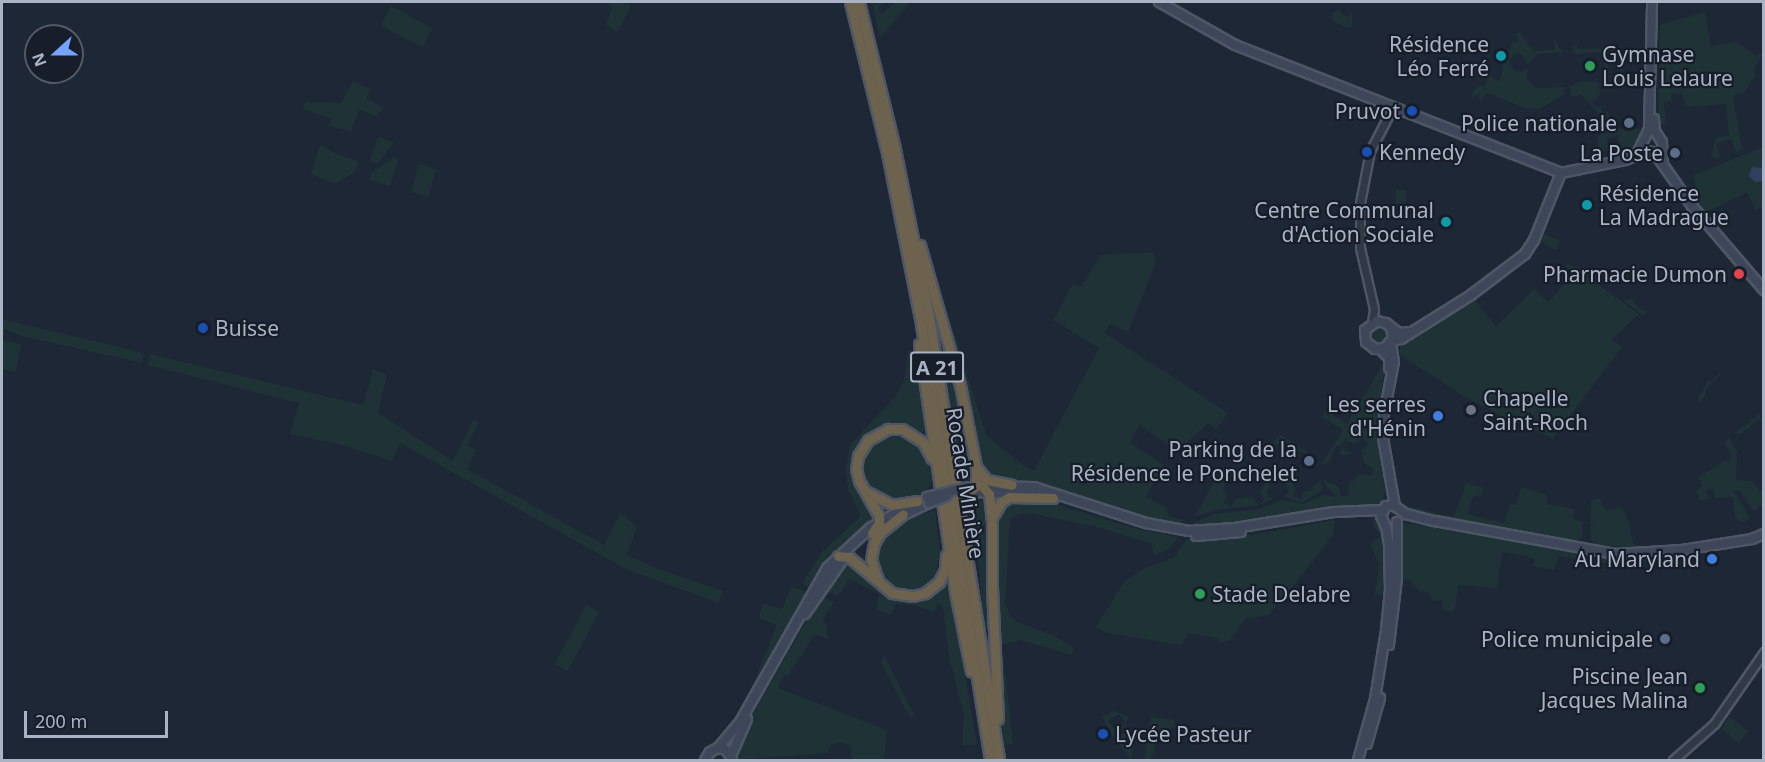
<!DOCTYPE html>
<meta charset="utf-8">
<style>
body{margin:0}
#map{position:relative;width:1765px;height:762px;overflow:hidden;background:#1d2736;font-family:"Noto Sans",sans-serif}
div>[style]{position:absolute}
.green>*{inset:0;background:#1f3337;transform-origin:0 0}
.water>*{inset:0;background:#2f415f}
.roads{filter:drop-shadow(2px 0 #4e5665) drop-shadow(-2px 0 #4e5665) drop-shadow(0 2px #4e5665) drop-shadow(0 -2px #4e5665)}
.tertiary>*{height:7px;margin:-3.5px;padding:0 3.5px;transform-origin:3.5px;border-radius:3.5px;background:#313946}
.secondary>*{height:8px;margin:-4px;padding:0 4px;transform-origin:4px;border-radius:4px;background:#3e475a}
.motorway>*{height:9px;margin:-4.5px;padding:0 4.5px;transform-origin:4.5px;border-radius:4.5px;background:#6d624d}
.bridges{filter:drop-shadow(2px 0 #4e5665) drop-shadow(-2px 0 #4e5665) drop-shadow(0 2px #4e5665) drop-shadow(0 -2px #4e5665)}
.secondary-bridge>*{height:8px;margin:-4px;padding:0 4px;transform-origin:4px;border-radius:4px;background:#3e475a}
.dots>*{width:16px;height:16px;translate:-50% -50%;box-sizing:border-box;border:3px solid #171e2a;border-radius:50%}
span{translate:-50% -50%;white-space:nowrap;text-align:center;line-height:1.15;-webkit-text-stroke:4.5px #171e2a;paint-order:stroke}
.shield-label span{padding:2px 4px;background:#171e2a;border:2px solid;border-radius:4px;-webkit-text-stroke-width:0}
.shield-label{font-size:20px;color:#aab3c4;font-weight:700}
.poi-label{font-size:21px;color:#aab3c4}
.right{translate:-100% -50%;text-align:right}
.left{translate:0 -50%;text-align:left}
.street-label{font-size:21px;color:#aab3c4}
.frame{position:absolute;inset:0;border:3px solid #aab3c4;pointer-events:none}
.north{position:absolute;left:24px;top:24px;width:60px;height:60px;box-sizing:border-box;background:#171e2a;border:2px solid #525a68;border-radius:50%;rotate:249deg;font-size:16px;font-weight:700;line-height:24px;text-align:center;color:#aab3c4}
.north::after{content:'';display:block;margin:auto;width:21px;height:27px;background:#75a4fe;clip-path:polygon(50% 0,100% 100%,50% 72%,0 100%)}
.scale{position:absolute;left:24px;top:711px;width:144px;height:27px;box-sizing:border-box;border:3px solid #aab3c4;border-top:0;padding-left:8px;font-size:18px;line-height:21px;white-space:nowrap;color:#aab3c4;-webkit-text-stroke:4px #171e2a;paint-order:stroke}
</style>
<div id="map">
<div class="green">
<div style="clip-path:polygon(606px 2px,624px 2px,631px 5px,618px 32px,606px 25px,612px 8px)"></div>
<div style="clip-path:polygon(872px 2px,884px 2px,878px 8px,881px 14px,896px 2px,911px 2px,880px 38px)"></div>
<div style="left:391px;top:6px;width:47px;height:22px;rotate:28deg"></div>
<div style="clip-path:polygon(1339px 9px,1340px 13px,1348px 17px,1350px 13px,1352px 14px,1352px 26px,1346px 28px,1332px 20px,1332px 13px)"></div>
<div style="clip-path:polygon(1705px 12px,1711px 46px,1736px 42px,1755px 55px,1763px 53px,1753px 71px,1756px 74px,1744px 93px,1733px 95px,1742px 149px,1736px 152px,1731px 139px,1716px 144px,1721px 158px,1717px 159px,1711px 156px,1716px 137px,1729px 136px,1726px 104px,1686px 107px,1682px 94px,1671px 94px,1671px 101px,1664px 102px,1666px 125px,1658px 124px,1660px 25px)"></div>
<div style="clip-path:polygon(1519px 32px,1534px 51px,1555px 49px,1554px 39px,1562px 52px,1538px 54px,1528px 64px,1522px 54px,1516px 53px,1510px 59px,1510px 65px,1515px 71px,1522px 72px,1527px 67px,1527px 78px,1535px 88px,1565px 87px,1564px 94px,1540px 109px,1525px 108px,1487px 93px,1480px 100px,1478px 94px,1474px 98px,1471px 96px,1477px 85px,1484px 87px,1489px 73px,1496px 81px,1501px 79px,1504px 61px,1512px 44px,1518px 41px,1516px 34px)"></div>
<div style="clip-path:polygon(1577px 44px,1577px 49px,1620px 48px,1623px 71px,1620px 71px,1618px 53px,1607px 54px,1609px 78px,1606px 78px,1603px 52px,1574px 54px,1573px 45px)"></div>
<div style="clip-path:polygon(353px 81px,371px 89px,366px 98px,383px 108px,377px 117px,359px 109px,351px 131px,329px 126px,332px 119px,303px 109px,305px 102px,341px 103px)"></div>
<div style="clip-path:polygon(1583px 81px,1599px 82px,1600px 95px,1592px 102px,1597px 108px,1601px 105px,1602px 112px,1607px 111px,1619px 129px,1647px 128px,1638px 148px,1631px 156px,1623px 159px,1618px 135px,1607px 139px,1609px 150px,1598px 152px,1598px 137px,1610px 127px,1582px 95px,1571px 96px,1570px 86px)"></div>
<div style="clip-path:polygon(378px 137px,394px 143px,378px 163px,370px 161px)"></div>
<div style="clip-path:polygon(320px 144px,336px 154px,359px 161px,355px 172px,335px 184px,311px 174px)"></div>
<div style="clip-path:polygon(1763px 147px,1763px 207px,1756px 210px,1747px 192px,1704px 213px,1698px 203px,1694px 175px)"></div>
<div style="clip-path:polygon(394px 157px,399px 158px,390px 186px,369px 180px,372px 173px)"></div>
<div style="left:419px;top:164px;width:18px;height:29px;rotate:16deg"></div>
<div style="clip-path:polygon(1396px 189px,1407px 190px,1405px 206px,1395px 206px)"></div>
<div style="clip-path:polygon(1542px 233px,1561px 241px,1557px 249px,1554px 250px,1540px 241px)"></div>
<div style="clip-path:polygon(1153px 252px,1156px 262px,1128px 332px,1110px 324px,1105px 333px,1228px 413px,1217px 429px,1208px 423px,1180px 449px,1176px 450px,1139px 425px,1131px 443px,1164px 465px,1146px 497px,1166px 507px,1169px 516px,1183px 520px,1182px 527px,1150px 522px,1052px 489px,993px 480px,981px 468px,965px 389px,942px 304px,945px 304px,986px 435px,1025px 467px,1034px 471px,1099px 348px,1053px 320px,1073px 284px,1081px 287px,1101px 255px)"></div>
<div style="clip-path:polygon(1567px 264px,1579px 268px,1605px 287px,1578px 270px,1639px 314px,1612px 339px,1622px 347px,1553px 438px,1524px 427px,1467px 398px,1400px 355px,1400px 344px,1474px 299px,1496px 326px,1534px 289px,1548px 302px,1575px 273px,1565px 266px)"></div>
<div style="clip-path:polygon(1608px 289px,1623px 300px,1635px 299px,1634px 303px,1643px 311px,1646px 309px,1646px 314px,1644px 316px)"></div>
<div style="clip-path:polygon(934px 314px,936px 314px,955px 384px,973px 480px,962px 481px)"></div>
<div style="clip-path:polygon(2px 319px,144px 353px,142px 363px,22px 336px,5px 329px,3px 340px,21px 344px,16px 372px,2px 369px)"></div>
<div style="clip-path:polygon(1376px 326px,1383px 326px,1389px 333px,1385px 337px,1388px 341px,1384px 345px,1377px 346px,1370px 339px,1371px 330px)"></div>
<div style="clip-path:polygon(908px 350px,916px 351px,925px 431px,918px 434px,908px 426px,894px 424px,875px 430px,858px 446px,853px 462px,876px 515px,876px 521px,838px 551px,810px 587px,802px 584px,821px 553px,861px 516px,848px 490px,846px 469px,850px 445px,895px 397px,904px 381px)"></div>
<div style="clip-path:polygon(150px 354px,363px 405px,373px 369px,387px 375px,378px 413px,453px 461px,473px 420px,479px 423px,467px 445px,476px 450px,467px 469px,604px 545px,620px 513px,637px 527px,627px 555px,661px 570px,723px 591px,719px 603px,626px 569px,400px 443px,392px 461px,342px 445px,290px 434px,299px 403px,148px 365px)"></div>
<div style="clip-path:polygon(1386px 359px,1376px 429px,1385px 491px,1380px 507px,1329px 508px,1227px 527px,1191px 528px,1195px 522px,1214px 514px,1260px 509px,1282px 500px,1303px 504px,1323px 495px,1337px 497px,1326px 486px,1323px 479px,1339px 487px,1341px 496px,1349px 495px,1348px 485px,1361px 473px,1371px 476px,1373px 468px,1364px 464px,1361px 451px,1369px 444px,1363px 438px,1355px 444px,1346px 441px,1343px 450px,1353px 453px,1343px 456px,1339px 454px,1348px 436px,1340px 446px,1336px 445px,1329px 462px,1323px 464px,1317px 458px,1323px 462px,1343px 430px,1322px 417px,1326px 410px,1347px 424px)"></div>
<div style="clip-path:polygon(1717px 371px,1723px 377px,1720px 375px,1706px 389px,1706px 394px,1701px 400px,1701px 404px,1719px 421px,1697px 400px,1709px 380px,1711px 381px,1719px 374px)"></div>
<div style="clip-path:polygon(1756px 413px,1759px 414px,1763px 422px,1757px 420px,1741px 434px,1735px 433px,1734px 430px,1736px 432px,1750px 422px,1748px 419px,1752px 420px,1757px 416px)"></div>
<div style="clip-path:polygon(898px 433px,911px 437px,925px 451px,932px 477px,930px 486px,921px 495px,911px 500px,889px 501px,866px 487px,860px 469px,862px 454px,873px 441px,887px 434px)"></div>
<div style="clip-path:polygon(1281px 435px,1314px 456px,1313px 458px,1287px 445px,1287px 442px,1276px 445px,1271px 443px)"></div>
<div style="clip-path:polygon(1729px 438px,1737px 451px,1736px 480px,1752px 481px,1763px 493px,1763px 505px,1753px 511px,1739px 490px,1734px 492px,1750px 518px,1743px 523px,1735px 518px,1733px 497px,1715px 498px,1713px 489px,1706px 491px,1709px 498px,1701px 501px,1696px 490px,1703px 486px,1698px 477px,1732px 457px,1724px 442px)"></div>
<div style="clip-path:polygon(1233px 466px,1224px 475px,1226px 485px,1222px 488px,1227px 495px,1224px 503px,1231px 507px,1235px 499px,1253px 497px,1258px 504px,1265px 500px,1260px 492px,1268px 476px,1286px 474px,1296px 488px,1293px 496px,1301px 500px,1303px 492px,1313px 491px,1313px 485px,1320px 481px,1323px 490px,1303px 502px,1294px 501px,1284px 496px,1289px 492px,1283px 478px,1271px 480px,1267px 492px,1269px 498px,1275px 497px,1269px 501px,1255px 506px,1215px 510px,1194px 517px,1214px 482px)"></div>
<div style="clip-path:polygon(1466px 483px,1484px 488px,1481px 495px,1473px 497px,1467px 514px,1504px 523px,1510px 504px,1516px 505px,1521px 487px,1547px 495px,1547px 504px,1574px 509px,1573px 518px,1583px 522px,1582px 537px,1577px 542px,1530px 534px,1405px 510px,1399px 504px,1454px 517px)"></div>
<div style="clip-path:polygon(1599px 498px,1606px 511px,1622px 507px,1630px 526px,1634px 547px,1608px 546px,1596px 544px,1591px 540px,1590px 526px,1594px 525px,1590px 524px,1591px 501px)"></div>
<div style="clip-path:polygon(980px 500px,986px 506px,987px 513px,988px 629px,984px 628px,979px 566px,966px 502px)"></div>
<div style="clip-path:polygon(1010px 500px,1052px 503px,1133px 528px,1178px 537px,1169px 549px,1154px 556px,1152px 544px,1101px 528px,1035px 514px,1018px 514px,1010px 520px,1005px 603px,1011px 616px,1017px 622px,1057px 637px,1074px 648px,1072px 655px,1020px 640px,1002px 645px,1013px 744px,1004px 745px,997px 664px,995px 523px,1004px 503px)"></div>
<div style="clip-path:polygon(935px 510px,940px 551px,935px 579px,923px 588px,911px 592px,890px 586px,884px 582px,874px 560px,877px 546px,889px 532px,914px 517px)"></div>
<div style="clip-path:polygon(1335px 520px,1333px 535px,1295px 584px,1268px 615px,1245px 619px,1230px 640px,1219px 643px,1218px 638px,1189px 633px,1181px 645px,1107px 633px,1096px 627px,1125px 581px,1145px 568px,1173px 558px,1188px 538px,1245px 536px)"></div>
<div style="clip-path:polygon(1373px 521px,1378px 522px,1384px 531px,1386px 595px,1375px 594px,1379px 564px,1370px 544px,1381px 536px,1372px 523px)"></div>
<div style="clip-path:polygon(1401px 523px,1436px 527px,1575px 553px,1582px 556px,1584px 560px,1559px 556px,1554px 570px,1533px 566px,1534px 559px,1526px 556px,1502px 552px,1497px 588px,1458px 585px,1455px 610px,1449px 612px,1442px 609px,1442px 600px,1433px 601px,1428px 592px,1419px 591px,1410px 580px,1401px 579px,1397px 528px)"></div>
<div style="clip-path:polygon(1676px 555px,1678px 557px,1678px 566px,1659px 564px,1658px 561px,1593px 563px,1601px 558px,1634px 560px)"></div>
<div style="clip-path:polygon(849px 561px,890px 594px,935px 589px,948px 575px,977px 745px,962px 745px,964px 715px,949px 657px,943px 607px,938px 603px,934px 612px,914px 605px,895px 604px,892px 615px,876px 610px,879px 594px,850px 579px,838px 596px,825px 590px)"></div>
<div style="clip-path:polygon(791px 587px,808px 592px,735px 724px,717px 745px,706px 750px,702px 760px,700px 760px,705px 747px,716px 741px,732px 724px,754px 682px,775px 630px,776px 625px,759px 618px,763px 604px,782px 609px)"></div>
<div style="clip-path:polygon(821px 596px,834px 602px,823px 619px,827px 627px,827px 639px,815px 634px,788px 676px,784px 675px,778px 688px,887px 730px,884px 760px,852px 760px,850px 746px,840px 742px,831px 745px,827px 753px,736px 760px,738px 744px,754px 712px)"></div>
<div style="left:586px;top:605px;width:15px;height:67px;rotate:28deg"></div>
<div style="clip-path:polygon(884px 655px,915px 716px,910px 718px,881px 663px)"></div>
<div style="clip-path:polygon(1113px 711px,1128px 716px,1126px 730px,1118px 729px,1126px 724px,1121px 716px,1118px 714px,1108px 721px,1116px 731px,1135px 737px,1131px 760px,1111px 734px,1102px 717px)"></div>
<div style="clip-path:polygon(1729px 716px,1748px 731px,1740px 742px,1735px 741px,1722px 729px)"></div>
<div style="clip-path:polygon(1151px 717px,1174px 720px,1176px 728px,1172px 727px,1153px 746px,1155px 750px,1150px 760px,1144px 760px)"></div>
</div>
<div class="water">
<div style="clip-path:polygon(1752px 167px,1763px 168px,1763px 181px,1755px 182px,1749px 176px)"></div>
</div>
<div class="roads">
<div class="tertiary">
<div style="left:1372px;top:322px;width:13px;rotate:-81deg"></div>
<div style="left:1374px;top:309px;width:63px;rotate:-102.9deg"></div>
<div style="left:1360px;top:248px;width:45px;rotate:-90deg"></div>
<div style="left:1360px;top:203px;width:53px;rotate:-79.1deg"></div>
<div style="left:1370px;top:151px;width:50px;rotate:-62.4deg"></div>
<div style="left:1673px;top:760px;width:55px;rotate:-41.3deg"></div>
<div style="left:1714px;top:724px;width:88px;rotate:-55.2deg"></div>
</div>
<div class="secondary">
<div style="left:1159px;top:2px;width:87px;rotate:29.5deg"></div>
<div style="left:1235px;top:45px;width:350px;rotate:21.4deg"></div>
<div style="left:1654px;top:119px;width:12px;rotate:85deg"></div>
<div style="left:1655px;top:131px;width:13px;rotate:58deg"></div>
<div style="left:1662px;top:142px;width:22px;rotate:87deg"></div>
<div style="left:1654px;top:152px;width:66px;rotate:54.9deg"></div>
<div style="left:1692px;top:206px;width:111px;rotate:49.4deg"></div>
<div style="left:1636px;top:156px;width:30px;rotate:-64deg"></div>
<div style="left:1649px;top:129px;width:127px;rotate:-88.6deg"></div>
<div style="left:1561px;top:173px;width:65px;rotate:-11.5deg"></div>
<div style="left:1625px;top:160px;width:25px;rotate:-21deg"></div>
<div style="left:1391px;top:328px;width:10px;rotate:79deg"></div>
<div style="left:1393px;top:338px;width:13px;rotate:129deg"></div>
<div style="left:1385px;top:348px;width:10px;rotate:174deg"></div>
<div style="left:1375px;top:349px;width:11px;rotate:-142deg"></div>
<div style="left:1366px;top:342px;width:12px;rotate:-95deg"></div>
<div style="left:1365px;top:330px;width:15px;rotate:-37deg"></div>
<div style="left:1377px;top:321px;width:9px;rotate:13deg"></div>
<div style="left:1386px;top:323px;width:16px;rotate:38deg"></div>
<div style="left:1399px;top:333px;width:10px;rotate:-6deg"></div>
<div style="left:1392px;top:341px;width:9px;rotate:-13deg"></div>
<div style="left:1401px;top:339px;width:83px;rotate:-32.2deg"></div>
<div style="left:1471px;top:295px;width:68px;rotate:-37.2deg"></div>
<div style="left:1525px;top:254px;width:17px;rotate:-57deg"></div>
<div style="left:1534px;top:240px;width:72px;rotate:-68.1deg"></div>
<div style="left:1391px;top:343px;width:19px;rotate:81deg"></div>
<div style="left:1394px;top:362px;width:53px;rotate:100.9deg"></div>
<div style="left:1384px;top:414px;width:24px;rotate:92deg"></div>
<div style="left:1383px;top:438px;width:69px;rotate:80deg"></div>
<div style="left:1380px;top:349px;width:13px;rotate:45deg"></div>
<div style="left:1389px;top:358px;width:10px;rotate:90deg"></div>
<div style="left:978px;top:486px;width:56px;rotate:1deg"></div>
<div style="left:1034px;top:487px;width:118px;rotate:17.8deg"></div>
<div style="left:1146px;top:523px;width:44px;rotate:10.5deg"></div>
<div style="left:1189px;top:531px;width:46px;rotate:-3.7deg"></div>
<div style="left:1235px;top:528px;width:100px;rotate:-9.2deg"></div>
<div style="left:1334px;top:512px;width:48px;rotate:-2.4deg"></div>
<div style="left:969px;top:492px;width:65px;rotate:1.8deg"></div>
<div style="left:899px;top:517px;width:33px;rotate:-25deg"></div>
<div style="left:1196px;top:536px;width:45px;rotate:-5.1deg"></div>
<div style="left:805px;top:614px;width:72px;rotate:-55.2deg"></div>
<div style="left:1389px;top:645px;width:66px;rotate:-83.1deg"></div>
<div style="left:1397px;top:579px;width:57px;rotate:-90deg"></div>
<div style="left:1367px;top:744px;width:48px;rotate:-74.2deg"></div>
<div style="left:718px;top:748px;width:34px;rotate:-50deg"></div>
<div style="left:740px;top:722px;width:177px;rotate:-60.5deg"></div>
<div style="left:827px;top:568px;width:59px;rotate:-42.9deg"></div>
<div style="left:870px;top:528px;width:48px;rotate:-29.7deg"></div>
<div style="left:731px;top:756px;width:40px;rotate:-66.6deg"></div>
<div style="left:705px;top:760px;width:9px;rotate:-58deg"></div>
<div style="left:710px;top:752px;width:9px;rotate:-27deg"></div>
<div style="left:718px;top:748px;width:8px;rotate:14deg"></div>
<div style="left:726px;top:750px;width:11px;rotate:56deg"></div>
<div style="left:1358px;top:760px;width:63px;rotate:-74.4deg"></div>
<div style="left:1375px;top:699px;width:70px;rotate:-80.9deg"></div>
<div style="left:1386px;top:630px;width:40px;rotate:-84.3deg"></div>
<div style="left:1390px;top:590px;width:45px;rotate:-91.3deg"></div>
<div style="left:1389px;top:545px;width:18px;rotate:-99deg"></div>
<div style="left:1386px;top:527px;width:12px;rotate:-114deg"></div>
<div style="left:1381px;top:516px;width:11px;rotate:-63deg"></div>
<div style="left:1386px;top:506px;width:7px;rotate:-8deg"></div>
<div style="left:1393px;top:505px;width:16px;rotate:35deg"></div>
<div style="left:1406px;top:514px;width:30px;rotate:14deg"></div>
<div style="left:1435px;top:521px;width:183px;rotate:10.4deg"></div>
<div style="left:1615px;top:554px;width:67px;rotate:-3.4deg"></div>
<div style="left:1682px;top:550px;width:71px;rotate:-8.9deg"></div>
<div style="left:1752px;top:539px;width:13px;rotate:-23deg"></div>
</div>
<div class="motorway">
<div style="left:850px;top:2px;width:155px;rotate:76.2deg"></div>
<div style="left:887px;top:153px;width:168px;rotate:78.7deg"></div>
<div style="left:920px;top:318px;width:448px;rotate:81deg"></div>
<div style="left:859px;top:2px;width:151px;rotate:76.2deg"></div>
<div style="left:895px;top:149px;width:171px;rotate:78.6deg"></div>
<div style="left:929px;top:317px;width:448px;rotate:81deg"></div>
<div style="left:920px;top:245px;width:146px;rotate:74.1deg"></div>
<div style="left:960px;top:385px;width:83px;rotate:78.8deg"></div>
<div style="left:976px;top:466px;width:20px;rotate:90deg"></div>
<div style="left:976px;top:486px;width:9px;rotate:139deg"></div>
<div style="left:919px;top:344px;width:251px;rotate:81.7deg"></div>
<div style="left:955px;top:592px;width:81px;rotate:78.6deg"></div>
<div style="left:976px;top:467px;width:17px;rotate:50deg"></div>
<div style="left:987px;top:480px;width:25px;rotate:11deg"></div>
<div style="left:982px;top:486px;width:11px;rotate:49deg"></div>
<div style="left:989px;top:494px;width:27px;rotate:84deg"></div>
<div style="left:992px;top:521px;width:66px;rotate:90deg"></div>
<div style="left:992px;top:587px;width:132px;rotate:87.4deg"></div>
<div style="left:867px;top:492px;width:28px;rotate:27deg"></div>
<div style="left:892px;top:505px;width:26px;rotate:-9deg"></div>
<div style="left:993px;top:516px;width:16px;rotate:-60deg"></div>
<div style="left:1001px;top:502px;width:9px;rotate:-32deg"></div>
<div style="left:1009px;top:497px;width:44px;rotate:1.3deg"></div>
<div style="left:872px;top:533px;width:12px;rotate:-55deg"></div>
<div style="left:879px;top:523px;width:7px;rotate:-90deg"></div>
<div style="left:879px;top:516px;width:40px;rotate:-119.7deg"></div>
<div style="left:859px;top:481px;width:12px;rotate:-104deg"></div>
<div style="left:856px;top:469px;width:13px;rotate:-81deg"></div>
<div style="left:858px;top:456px;width:19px;rotate:-58deg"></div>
<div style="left:868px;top:440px;width:23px;rotate:-29deg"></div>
<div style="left:888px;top:429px;width:14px"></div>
<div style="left:902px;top:429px;width:25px;rotate:32deg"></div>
<div style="left:923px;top:442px;width:19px;rotate:62deg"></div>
<div style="left:838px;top:556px;width:11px;rotate:5deg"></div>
<div style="left:849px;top:557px;width:56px;rotate:39.9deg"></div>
<div style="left:892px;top:593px;width:21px;rotate:8deg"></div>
<div style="left:913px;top:596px;width:12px;rotate:-14deg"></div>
<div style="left:925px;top:593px;width:18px;rotate:-38deg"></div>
<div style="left:939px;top:582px;width:14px;rotate:-65deg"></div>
<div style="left:945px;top:569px;width:14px;rotate:-86deg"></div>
<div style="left:878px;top:580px;width:21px;rotate:-109deg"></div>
<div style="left:871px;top:560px;width:17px;rotate:-80deg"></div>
<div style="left:874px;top:543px;width:13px;rotate:-58deg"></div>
<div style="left:881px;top:532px;width:28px;rotate:-39deg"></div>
</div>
</div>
<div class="bridges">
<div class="secondary-bridge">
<div style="left:927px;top:497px;width:42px;rotate:-13.7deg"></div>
<div style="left:929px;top:503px;width:19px;rotate:-21deg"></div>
</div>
</div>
<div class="dots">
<div style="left:1501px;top:56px;background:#0f9aa8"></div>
<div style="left:1590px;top:66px;background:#2e9e5b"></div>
<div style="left:1412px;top:111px;background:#1a4fb4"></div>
<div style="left:1629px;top:123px;background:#5c6f8a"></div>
<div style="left:1367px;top:152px;background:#1a4fb4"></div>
<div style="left:1675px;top:153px;background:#5c6f8a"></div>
<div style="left:1587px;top:205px;background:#0f9aa8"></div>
<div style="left:1446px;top:222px;background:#0f9aa8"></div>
<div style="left:1739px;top:274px;background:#e0444e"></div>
<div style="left:203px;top:328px;background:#1a4fb4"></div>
<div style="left:1471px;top:410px;background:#6b7280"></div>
<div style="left:1438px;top:416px;background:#3f7fe0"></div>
<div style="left:1309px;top:461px;background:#5c6f8a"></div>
<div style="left:1712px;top:559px;background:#3f7fe0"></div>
<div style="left:1200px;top:594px;background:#2e9e5b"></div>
<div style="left:1665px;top:639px;background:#5c6f8a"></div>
<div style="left:1700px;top:688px;background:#2e9e5b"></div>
<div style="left:1103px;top:734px;background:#1a4fb4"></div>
</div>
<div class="shield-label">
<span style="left:937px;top:367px">A 21</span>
</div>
<div class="poi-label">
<span class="right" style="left:1489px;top:56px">Résidence<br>Léo Ferré</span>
<span class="left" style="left:1602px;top:66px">Gymnase<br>Louis Lelaure</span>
<span class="right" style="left:1400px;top:111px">Pruvot</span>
<span class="right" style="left:1617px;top:123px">Police nationale</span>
<span class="left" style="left:1379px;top:152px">Kennedy</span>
<span class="right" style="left:1663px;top:153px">La Poste</span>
<span class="left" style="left:1599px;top:205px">Résidence<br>La Madrague</span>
<span class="right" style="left:1434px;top:222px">Centre Communal<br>d'Action Sociale</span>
<span class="right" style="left:1727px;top:274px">Pharmacie Dumon</span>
<span class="left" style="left:215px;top:328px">Buisse</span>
<span class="left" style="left:1483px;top:410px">Chapelle<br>Saint-Roch</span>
<span class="right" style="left:1426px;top:416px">Les serres<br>d'Hénin</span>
<span class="right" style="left:1297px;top:461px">Parking de la<br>Résidence le Ponchelet</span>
<span class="right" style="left:1700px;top:559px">Au Maryland</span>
<span class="left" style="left:1212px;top:594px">Stade Delabre</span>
<span class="right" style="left:1653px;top:639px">Police municipale</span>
<span class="right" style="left:1688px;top:688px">Piscine Jean<br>Jacques Malina</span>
<span class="left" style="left:1115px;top:734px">Lycée Pasteur</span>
</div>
<div class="street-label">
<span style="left:966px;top:483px;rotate:81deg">Rocade Minière</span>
</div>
<div class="frame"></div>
<div class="north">N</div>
<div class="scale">200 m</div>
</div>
